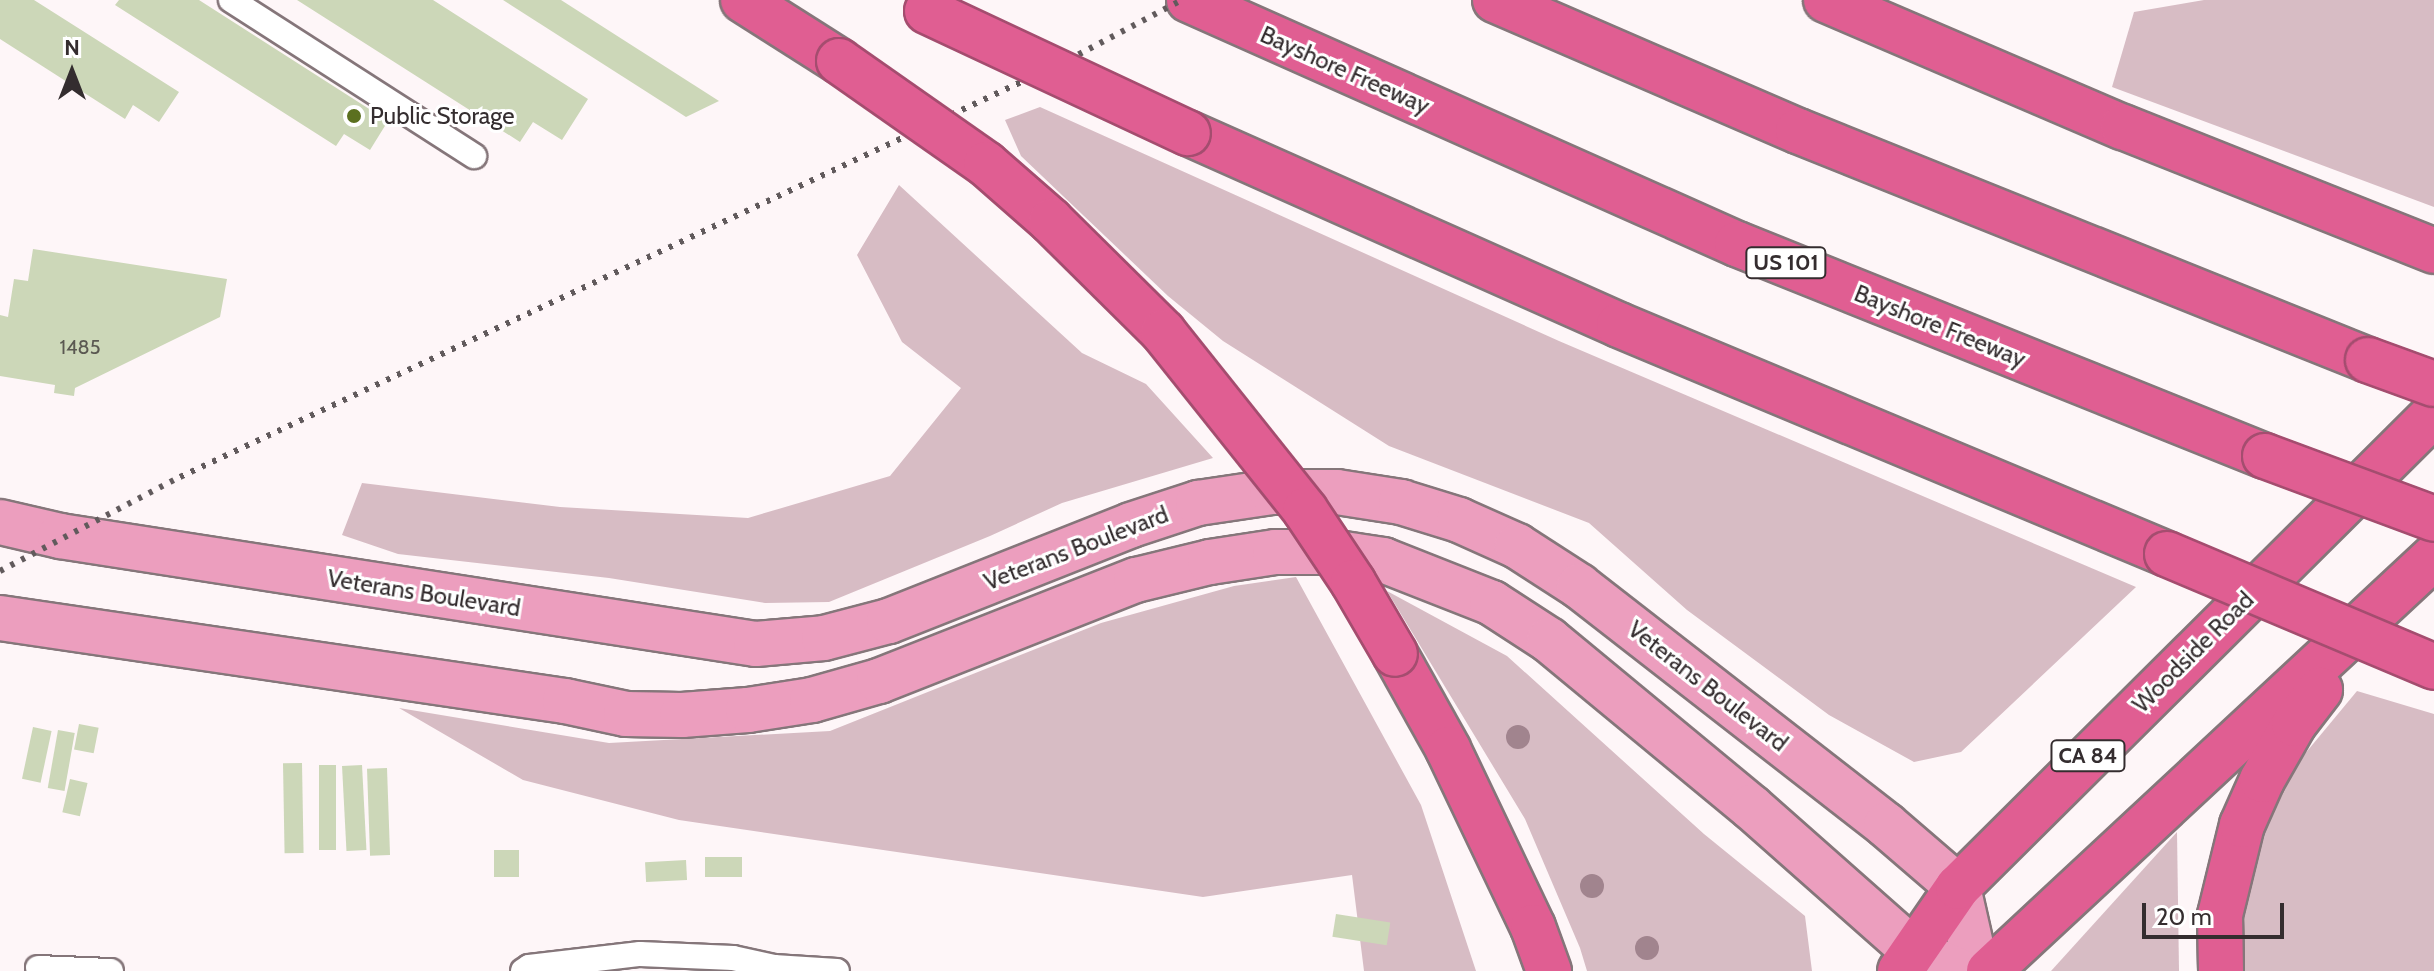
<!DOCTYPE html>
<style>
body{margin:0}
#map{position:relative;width:2434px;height:971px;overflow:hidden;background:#fef6f8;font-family:Cabin,sans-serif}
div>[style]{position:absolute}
.green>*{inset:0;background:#d7bcc4}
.building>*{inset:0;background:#ccd7b8;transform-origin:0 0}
.roads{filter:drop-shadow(2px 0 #85767a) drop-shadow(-2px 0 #85767a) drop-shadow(0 2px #85767a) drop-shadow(0 -2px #85767a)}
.lane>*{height:24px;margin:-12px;padding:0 12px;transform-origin:12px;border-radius:12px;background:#fff}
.primary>*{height:44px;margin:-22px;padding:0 22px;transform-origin:22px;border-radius:22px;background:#ec9ebe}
.highway>*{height:44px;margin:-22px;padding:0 22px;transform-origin:22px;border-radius:22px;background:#e05e92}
.rail>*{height:6px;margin-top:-3px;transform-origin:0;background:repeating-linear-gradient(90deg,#615a5c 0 4px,transparent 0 12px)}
.bridges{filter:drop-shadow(2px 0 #a44d6f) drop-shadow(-2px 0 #a44d6f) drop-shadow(0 2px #a44d6f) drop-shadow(0 -2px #a44d6f)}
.highway-bridge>*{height:44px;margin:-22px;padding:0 22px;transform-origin:22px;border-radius:22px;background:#e05e92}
.trees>*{width:24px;height:24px;margin:-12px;border-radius:50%;background:#a1848e}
.dots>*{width:22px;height:22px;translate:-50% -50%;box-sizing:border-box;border:4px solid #fff;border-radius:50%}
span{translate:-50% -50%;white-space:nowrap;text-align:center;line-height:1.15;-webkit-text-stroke:6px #fff;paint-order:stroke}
.number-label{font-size:20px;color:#5a5851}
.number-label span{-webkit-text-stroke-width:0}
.shield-label span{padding:2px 6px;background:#fff;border:2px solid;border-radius:6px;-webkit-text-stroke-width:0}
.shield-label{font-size:22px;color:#342d2f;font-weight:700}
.street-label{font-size:24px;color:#342d2f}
.poi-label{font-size:24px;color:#342d2f}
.left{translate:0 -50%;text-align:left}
.north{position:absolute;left:32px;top:32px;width:80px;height:80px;-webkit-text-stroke:6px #fff;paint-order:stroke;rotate:0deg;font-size:22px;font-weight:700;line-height:32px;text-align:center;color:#342d2f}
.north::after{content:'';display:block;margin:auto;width:28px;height:36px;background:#342d2f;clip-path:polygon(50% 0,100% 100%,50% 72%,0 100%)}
.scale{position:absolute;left:2142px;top:903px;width:142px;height:36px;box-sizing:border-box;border:4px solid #342d2f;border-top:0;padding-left:10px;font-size:24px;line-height:28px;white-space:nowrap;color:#342d2f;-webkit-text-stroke:6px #fff;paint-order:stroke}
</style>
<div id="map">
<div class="green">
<div style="clip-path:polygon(2204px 0,2434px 0,2434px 207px,2112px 87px,2134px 12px)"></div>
<div style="clip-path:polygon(1040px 107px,1559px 341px,2136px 587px,1961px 752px,1914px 762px,1829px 715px,1687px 610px,1589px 523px,1389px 446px,1223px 341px,1168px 296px,1021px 156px,1005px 120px)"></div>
<div style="clip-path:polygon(899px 185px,1082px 353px,1146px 384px,1213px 458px,1062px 503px,990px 536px,829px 602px,765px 603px,609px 578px,398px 554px,342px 535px,362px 483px,560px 507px,748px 518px,890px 476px,961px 388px,902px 342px,857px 255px)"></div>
<div style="clip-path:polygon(1296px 577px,1421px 805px,1476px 971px,1364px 971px,1352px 875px,1203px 897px,679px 820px,523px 780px,399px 708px,609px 743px,830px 731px,1101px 623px,1234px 586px)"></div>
<div style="clip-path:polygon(1387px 591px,1507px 656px,1704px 834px,1805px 916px,1812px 971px,1587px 971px,1580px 948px,1525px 819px)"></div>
<div style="clip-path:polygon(2357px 691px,2434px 714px,2434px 971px,2235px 971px,2243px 885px,2289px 773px)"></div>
<div style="clip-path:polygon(2177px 832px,2179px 971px,2051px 971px)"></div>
</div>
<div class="building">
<div style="clip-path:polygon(0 0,34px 0,179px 92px,159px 122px,133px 105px,125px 119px,0 39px)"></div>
<div style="clip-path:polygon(119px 0,199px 0,388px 121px,370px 150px,344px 134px,336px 146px,115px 5px)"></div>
<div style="clip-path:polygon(297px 0,433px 0,588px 99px,562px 140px,533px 122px,520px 142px)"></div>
<div style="clip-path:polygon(503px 0,561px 0,719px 101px,686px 117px)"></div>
<div style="clip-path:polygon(33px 249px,227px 279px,220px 317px,75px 388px,74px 396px,54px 393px,55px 385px,0 376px,0 315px,8px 317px,14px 279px,28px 281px)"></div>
<div style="left:79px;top:724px;width:20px;height:26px;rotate:11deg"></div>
<div style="left:33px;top:727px;width:19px;height:53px;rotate:12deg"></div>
<div style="left:58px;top:730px;width:17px;height:59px;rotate:10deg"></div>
<div style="left:302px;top:763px;width:90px;height:19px;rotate:89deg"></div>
<div style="left:319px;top:765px;width:17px;height:85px"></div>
<div style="left:362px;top:765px;width:85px;height:20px;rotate:87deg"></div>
<div style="left:387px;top:768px;width:87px;height:20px;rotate:88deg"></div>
<div style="left:70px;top:779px;width:18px;height:34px;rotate:13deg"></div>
<div style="left:494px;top:850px;width:25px;height:27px"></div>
<div style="left:705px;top:857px;width:37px;height:20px"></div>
<div style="left:686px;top:860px;width:20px;height:41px;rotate:87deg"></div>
<div style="left:1336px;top:914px;width:55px;height:23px;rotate:9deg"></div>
</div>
<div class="roads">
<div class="lane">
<div style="left:231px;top:0;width:289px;rotate:32.7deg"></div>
<div style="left:38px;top:968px;width:73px;rotate:2.4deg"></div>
<div style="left:523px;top:971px;width:7px;rotate:-34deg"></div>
<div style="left:529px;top:967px;width:112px;rotate:-6.7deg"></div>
<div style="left:640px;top:954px;width:93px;rotate:2.5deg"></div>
<div style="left:733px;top:958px;width:42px;rotate:12.4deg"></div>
<div style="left:774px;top:971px;width:4px;rotate:-90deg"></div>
<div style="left:774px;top:967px;width:63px;rotate:3.6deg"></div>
</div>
<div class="primary">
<div style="left:0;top:522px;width:62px;rotate:13.1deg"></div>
<div style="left:60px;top:536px;width:704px;rotate:8.82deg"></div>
<div style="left:756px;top:644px;width:68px;rotate:-5deg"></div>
<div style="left:824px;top:638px;width:67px;rotate:-14.7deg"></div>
<div style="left:889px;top:621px;width:260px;rotate:-21.6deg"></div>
<div style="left:1131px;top:525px;width:71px;rotate:-18.2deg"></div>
<div style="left:1198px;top:503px;width:75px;rotate:-8.5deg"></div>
<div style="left:1272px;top:492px;width:65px"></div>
<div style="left:1337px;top:492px;width:65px;rotate:8.9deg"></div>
<div style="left:1401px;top:502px;width:61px;rotate:17.2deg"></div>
<div style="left:1459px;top:520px;width:64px;rotate:24.1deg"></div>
<div style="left:1517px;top:546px;width:74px;rotate:32.8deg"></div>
<div style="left:1579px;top:586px;width:389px;rotate:37.9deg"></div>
<div style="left:1886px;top:825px;width:95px;rotate:40.7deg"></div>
<div style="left:1958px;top:887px;width:86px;rotate:77.3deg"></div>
<div style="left:0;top:618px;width:571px;rotate:8.36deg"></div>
<div style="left:565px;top:701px;width:62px;rotate:12deg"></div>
<div style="left:626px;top:714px;width:56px;rotate:1deg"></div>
<div style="left:682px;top:715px;width:66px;rotate:-4.3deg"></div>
<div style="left:748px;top:710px;width:65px;rotate:-8.9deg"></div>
<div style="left:812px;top:700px;width:70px;rotate:-15.8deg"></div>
<div style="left:879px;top:681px;width:276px;rotate:-21.5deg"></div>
<div style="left:1136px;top:580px;width:76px;rotate:-13.7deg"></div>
<div style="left:1210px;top:562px;width:66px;rotate:-8.7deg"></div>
<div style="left:1275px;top:552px;width:56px"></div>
<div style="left:1331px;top:552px;width:53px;rotate:8.7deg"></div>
<div style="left:1383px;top:560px;width:117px;rotate:21.5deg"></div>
<div style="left:1492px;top:603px;width:68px;rotate:33deg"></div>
<div style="left:1549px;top:640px;width:262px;rotate:39.6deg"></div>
<div style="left:1751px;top:807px;width:217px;rotate:41.5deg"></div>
<div style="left:1914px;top:951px;width:49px;rotate:24deg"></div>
</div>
<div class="highway">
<div style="left:743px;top:0;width:114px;rotate:32.4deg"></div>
<div style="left:1189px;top:0;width:600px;rotate:24deg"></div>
<div style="left:1737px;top:244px;width:569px;rotate:21.88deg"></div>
<div style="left:1495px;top:0;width:330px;rotate:23.4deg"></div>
<div style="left:1798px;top:131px;width:614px;rotate:21.89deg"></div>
<div style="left:1826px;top:0;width:323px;rotate:23.2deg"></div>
<div style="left:2123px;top:127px;width:335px;rotate:21.7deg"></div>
<div style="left:1188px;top:133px;width:472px;rotate:24deg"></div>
<div style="left:1619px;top:325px;width:594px;rotate:22.68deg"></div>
<div style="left:1395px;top:654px;width:109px;rotate:60.8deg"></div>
<div style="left:1448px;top:749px;width:197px;rotate:64.5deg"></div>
<div style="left:1533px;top:927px;width:47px;rotate:70deg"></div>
<div style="left:1900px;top:971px;width:102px;rotate:-55.4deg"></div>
<div style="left:1958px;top:887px;width:671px;rotate:-44.82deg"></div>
<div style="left:1989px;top:971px;width:608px;rotate:-42.93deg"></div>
<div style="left:2221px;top:971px;width:56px;rotate:-91deg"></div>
<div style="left:2220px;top:915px;width:93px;rotate:-76.3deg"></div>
<div style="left:2242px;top:825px;width:49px;rotate:-66deg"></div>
<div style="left:2262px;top:780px;width:64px;rotate:-60.3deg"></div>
<div style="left:2294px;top:724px;width:43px;rotate:-52.6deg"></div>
</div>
</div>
<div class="rail">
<div style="left:0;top:571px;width:203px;rotate:-27.6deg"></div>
<div style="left:180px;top:477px;width:981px;rotate:-25.15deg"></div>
<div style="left:1068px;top:60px;width:129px;rotate:-27.8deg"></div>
</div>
<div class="bridges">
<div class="highway-bridge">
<div style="left:927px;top:11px;width:288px;rotate:25.1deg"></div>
<div style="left:839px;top:61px;width:179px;rotate:35deg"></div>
<div style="left:986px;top:164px;width:86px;rotate:41.2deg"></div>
<div style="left:1051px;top:221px;width:158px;rotate:44.7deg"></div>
<div style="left:1163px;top:332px;width:228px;rotate:51.4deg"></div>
<div style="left:1305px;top:510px;width:87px;rotate:56.3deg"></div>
<div style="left:1353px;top:582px;width:83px;rotate:59.7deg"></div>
<div style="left:2368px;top:360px;width:70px;rotate:20deg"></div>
<div style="left:2265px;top:456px;width:180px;rotate:20.4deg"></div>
<div style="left:2167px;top:554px;width:290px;rotate:22.9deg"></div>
</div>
</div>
<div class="trees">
<div style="left:1518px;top:737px"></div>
<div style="left:1592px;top:886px"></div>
<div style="left:1647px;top:948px"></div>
</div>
<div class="dots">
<div style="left:354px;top:116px;background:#5b701f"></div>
</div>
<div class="number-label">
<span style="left:80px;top:347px">1485</span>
</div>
<div class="shield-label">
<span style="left:1786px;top:263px">US 101</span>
<span style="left:2088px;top:756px">CA 84</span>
</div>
<div class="street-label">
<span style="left:1345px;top:70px;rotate:24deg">Bayshore Freeway</span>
<span style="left:1940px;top:326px;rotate:22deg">Bayshore Freeway</span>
<span style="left:1076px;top:548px;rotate:-21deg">Veterans Boulevard</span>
<span style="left:424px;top:593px;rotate:9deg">Veterans Boulevard</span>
<span style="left:2193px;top:652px;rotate:-45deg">Woodside Road</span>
<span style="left:1708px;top:686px;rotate:38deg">Veterans Boulevard</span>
</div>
<div class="poi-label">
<span class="left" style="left:370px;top:116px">Public Storage</span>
</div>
<div class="north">N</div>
<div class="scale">20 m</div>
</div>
